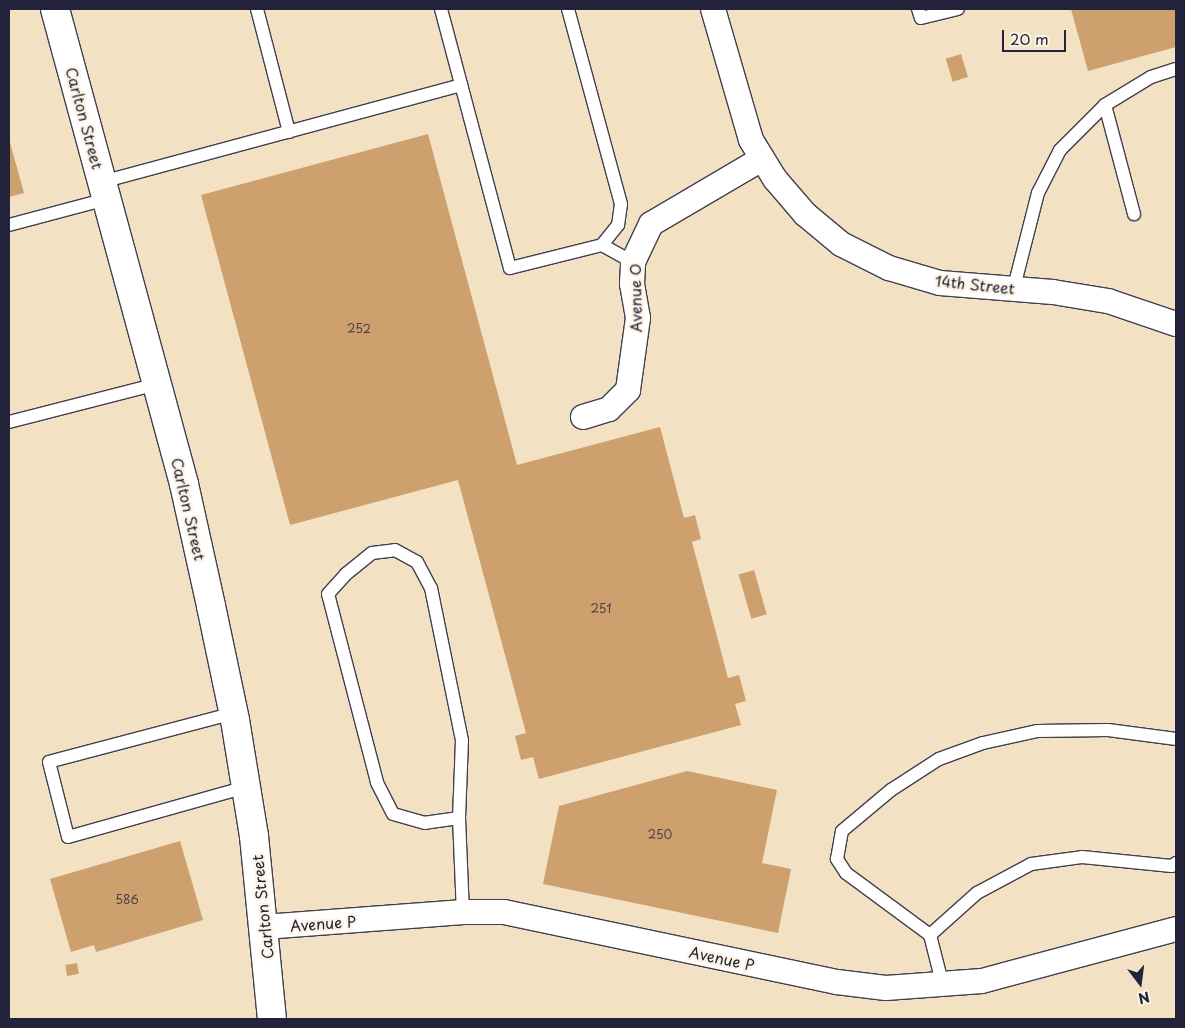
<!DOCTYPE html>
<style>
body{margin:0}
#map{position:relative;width:1185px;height:1028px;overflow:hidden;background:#f3e1c3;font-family:"Playpen Sans",sans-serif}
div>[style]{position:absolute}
.building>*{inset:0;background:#cda06d;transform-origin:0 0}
.roads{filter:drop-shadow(1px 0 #413f4f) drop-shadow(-1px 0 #413f4f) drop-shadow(0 1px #413f4f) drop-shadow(0 -1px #413f4f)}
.service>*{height:12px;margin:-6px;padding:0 6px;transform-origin:6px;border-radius:6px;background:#fff}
.minor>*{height:24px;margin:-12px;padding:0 12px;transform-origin:12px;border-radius:12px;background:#fff}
.tertiary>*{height:28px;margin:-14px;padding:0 14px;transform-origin:14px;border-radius:14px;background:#fff}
span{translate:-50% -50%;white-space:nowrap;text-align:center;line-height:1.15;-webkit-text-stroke:5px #fcf5e5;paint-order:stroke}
.number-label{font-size:12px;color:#4d4248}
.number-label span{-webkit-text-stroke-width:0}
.street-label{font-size:15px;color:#22223b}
.frame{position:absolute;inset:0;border:10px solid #22223b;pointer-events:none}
.north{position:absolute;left:1115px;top:958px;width:50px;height:50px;-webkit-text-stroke:4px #fcf5e5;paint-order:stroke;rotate:165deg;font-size:14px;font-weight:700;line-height:20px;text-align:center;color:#22223b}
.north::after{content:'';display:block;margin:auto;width:18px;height:22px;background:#22223b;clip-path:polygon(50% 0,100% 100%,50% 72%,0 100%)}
.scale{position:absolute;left:1002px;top:30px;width:64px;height:22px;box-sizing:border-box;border:2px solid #22223b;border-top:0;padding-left:6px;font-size:15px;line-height:18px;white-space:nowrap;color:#22223b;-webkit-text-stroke:4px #fcf5e5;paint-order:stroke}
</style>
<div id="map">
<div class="building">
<div style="clip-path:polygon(1071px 9px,1176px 9px,1176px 47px,1088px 71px)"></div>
<div style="left:961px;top:54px;width:24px;height:16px;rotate:73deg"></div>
<div style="clip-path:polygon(428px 134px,517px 465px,660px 427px,684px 518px,695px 515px,701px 539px,692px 542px,728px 678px,739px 675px,746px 701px,735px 704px,741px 725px,539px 779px,533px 757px,521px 760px,515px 736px,526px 733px,458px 480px,290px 525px,201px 195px)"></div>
<div style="clip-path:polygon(9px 139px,24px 193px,9px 197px)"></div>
<div style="left:754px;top:570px;width:46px;height:16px;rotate:74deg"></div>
<div style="clip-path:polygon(687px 771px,777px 790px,762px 863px,791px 869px,778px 933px,543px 884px,559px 806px)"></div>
<div style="clip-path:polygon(180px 841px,203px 920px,96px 952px,94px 945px,71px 952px,50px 879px)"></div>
<div style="left:77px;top:963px;width:11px;height:12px;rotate:80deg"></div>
</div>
<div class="roads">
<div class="service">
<div style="left:257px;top:9px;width:127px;rotate:75.4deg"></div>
<div style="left:441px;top:9px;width:268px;rotate:75.1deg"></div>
<div style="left:510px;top:268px;width:95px;rotate:-14deg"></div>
<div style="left:602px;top:245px;width:35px;rotate:29deg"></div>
<div style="left:568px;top:9px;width:202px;rotate:74.8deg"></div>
<div style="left:621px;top:204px;width:21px;rotate:98deg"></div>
<div style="left:618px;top:225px;width:26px;rotate:129deg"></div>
<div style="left:918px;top:9px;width:9px;rotate:72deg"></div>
<div style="left:921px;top:18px;width:38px;rotate:-14deg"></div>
<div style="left:1105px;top:105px;width:113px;rotate:75.1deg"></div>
<div style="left:102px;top:182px;width:372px;rotate:-15.1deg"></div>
<div style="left:9px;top:225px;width:101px;rotate:-14.9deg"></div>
<div style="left:1014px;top:287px;width:97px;rotate:-75.7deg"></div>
<div style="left:1038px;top:193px;width:48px;rotate:-62.9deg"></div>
<div style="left:1060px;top:150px;width:64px;rotate:-45deg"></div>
<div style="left:1105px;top:105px;width:54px;rotate:-31.3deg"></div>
<div style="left:1151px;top:77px;width:26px;rotate:-18deg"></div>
<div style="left:9px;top:422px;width:153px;rotate:-14.4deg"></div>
<div style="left:234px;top:713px;width:191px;rotate:165.2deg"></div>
<div style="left:49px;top:762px;width:77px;rotate:75.8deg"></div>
<div style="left:68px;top:837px;width:185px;rotate:-15.7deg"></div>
<div style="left:459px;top:818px;width:34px;rotate:172deg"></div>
<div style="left:425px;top:823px;width:33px;rotate:-164deg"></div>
<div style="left:393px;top:814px;width:36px;rotate:-117deg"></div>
<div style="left:377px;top:782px;width:194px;rotate:-104.6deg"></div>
<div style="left:328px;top:594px;width:27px;rotate:-48deg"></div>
<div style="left:346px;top:574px;width:33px;rotate:-39deg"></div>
<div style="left:372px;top:553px;width:23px;rotate:-7deg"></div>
<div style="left:395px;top:550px;width:25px;rotate:29deg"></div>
<div style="left:417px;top:562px;width:30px;rotate:62deg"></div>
<div style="left:431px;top:588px;width:155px;rotate:78.5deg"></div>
<div style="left:462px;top:740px;width:78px;rotate:92.2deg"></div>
<div style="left:459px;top:818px;width:94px;rotate:87.6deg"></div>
<div style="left:930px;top:935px;width:104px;rotate:-143.6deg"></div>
<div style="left:846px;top:873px;width:17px;rotate:-123deg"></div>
<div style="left:837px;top:859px;width:28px;rotate:-80deg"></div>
<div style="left:842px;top:831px;width:64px;rotate:-39.9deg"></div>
<div style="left:891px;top:790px;width:57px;rotate:-32.9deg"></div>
<div style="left:939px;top:759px;width:47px;rotate:-20deg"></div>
<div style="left:983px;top:743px;width:55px;rotate:-12.5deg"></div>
<div style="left:1037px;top:731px;width:71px;rotate:-0.8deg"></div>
<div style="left:1108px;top:730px;width:69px;rotate:7.5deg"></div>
<div style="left:943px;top:986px;width:53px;rotate:-104.3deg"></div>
<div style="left:930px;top:935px;width:63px;rotate:-41.8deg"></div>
<div style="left:977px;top:893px;width:61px;rotate:-28.2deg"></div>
<div style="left:1031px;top:864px;width:51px;rotate:-7.8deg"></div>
<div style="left:1082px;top:857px;width:90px;rotate:5.7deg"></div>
<div style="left:1172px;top:866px;width:5px;rotate:-37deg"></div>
</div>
<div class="minor">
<div style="left:713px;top:9px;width:136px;rotate:73.8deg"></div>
<div style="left:751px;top:140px;width:46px;rotate:58.4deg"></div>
<div style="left:775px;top:179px;width:46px;rotate:49.4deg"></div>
<div style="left:805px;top:214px;width:47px;rotate:39.8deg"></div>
<div style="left:841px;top:244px;width:54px;rotate:26.6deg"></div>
<div style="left:889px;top:268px;width:53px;rotate:16.4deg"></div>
<div style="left:940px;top:283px;width:113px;rotate:4.6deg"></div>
<div style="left:1053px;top:292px;width:56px;rotate:9.3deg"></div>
<div style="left:1108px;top:301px;width:72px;rotate:18.7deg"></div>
<div style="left:583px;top:417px;width:27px;rotate:-17deg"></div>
<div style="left:609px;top:409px;width:27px;rotate:-45deg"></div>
<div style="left:628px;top:390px;width:73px;rotate:-82.1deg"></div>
<div style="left:638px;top:318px;width:35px;rotate:-100deg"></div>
<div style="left:632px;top:284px;width:22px;rotate:-87deg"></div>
<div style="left:633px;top:262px;width:42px;rotate:-64.7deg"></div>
<div style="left:651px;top:224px;width:129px;rotate:-30.4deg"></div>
<div style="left:264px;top:927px;width:200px;rotate:-4.3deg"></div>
<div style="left:463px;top:912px;width:41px"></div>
<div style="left:504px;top:912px;width:340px;rotate:11.9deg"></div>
<div style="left:837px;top:982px;width:49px;rotate:7deg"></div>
<div style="left:886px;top:988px;width:96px;rotate:-4.2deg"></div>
<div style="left:982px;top:981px;width:201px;rotate:-15deg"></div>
</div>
<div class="tertiary">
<div style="left:55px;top:9px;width:492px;rotate:74.8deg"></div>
<div style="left:184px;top:484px;width:125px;rotate:77.5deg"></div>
<div style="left:211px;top:606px;width:116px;rotate:78.1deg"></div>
<div style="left:235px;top:720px;width:118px;rotate:80.7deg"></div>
<div style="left:254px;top:836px;width:184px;rotate:84.4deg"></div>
</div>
</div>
<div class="number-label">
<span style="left:359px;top:329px">252</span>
<span style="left:601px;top:609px">251</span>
<span style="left:660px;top:835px">250</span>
<span style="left:127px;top:900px">586</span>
</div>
<div class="street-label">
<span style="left:85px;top:118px;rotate:75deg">Carlton Street</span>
<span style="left:975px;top:284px;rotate:6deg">14th Street</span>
<span style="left:635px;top:298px;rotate:-91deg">Avenue O</span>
<span style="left:189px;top:509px;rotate:77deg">Carlton Street</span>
<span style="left:262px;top:907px;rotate:-96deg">Carlton Street</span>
<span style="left:323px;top:923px;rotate:-4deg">Avenue P</span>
<span style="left:722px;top:958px;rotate:12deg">Avenue P</span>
</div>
<div class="frame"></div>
<div class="north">N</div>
<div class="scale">20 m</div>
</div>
